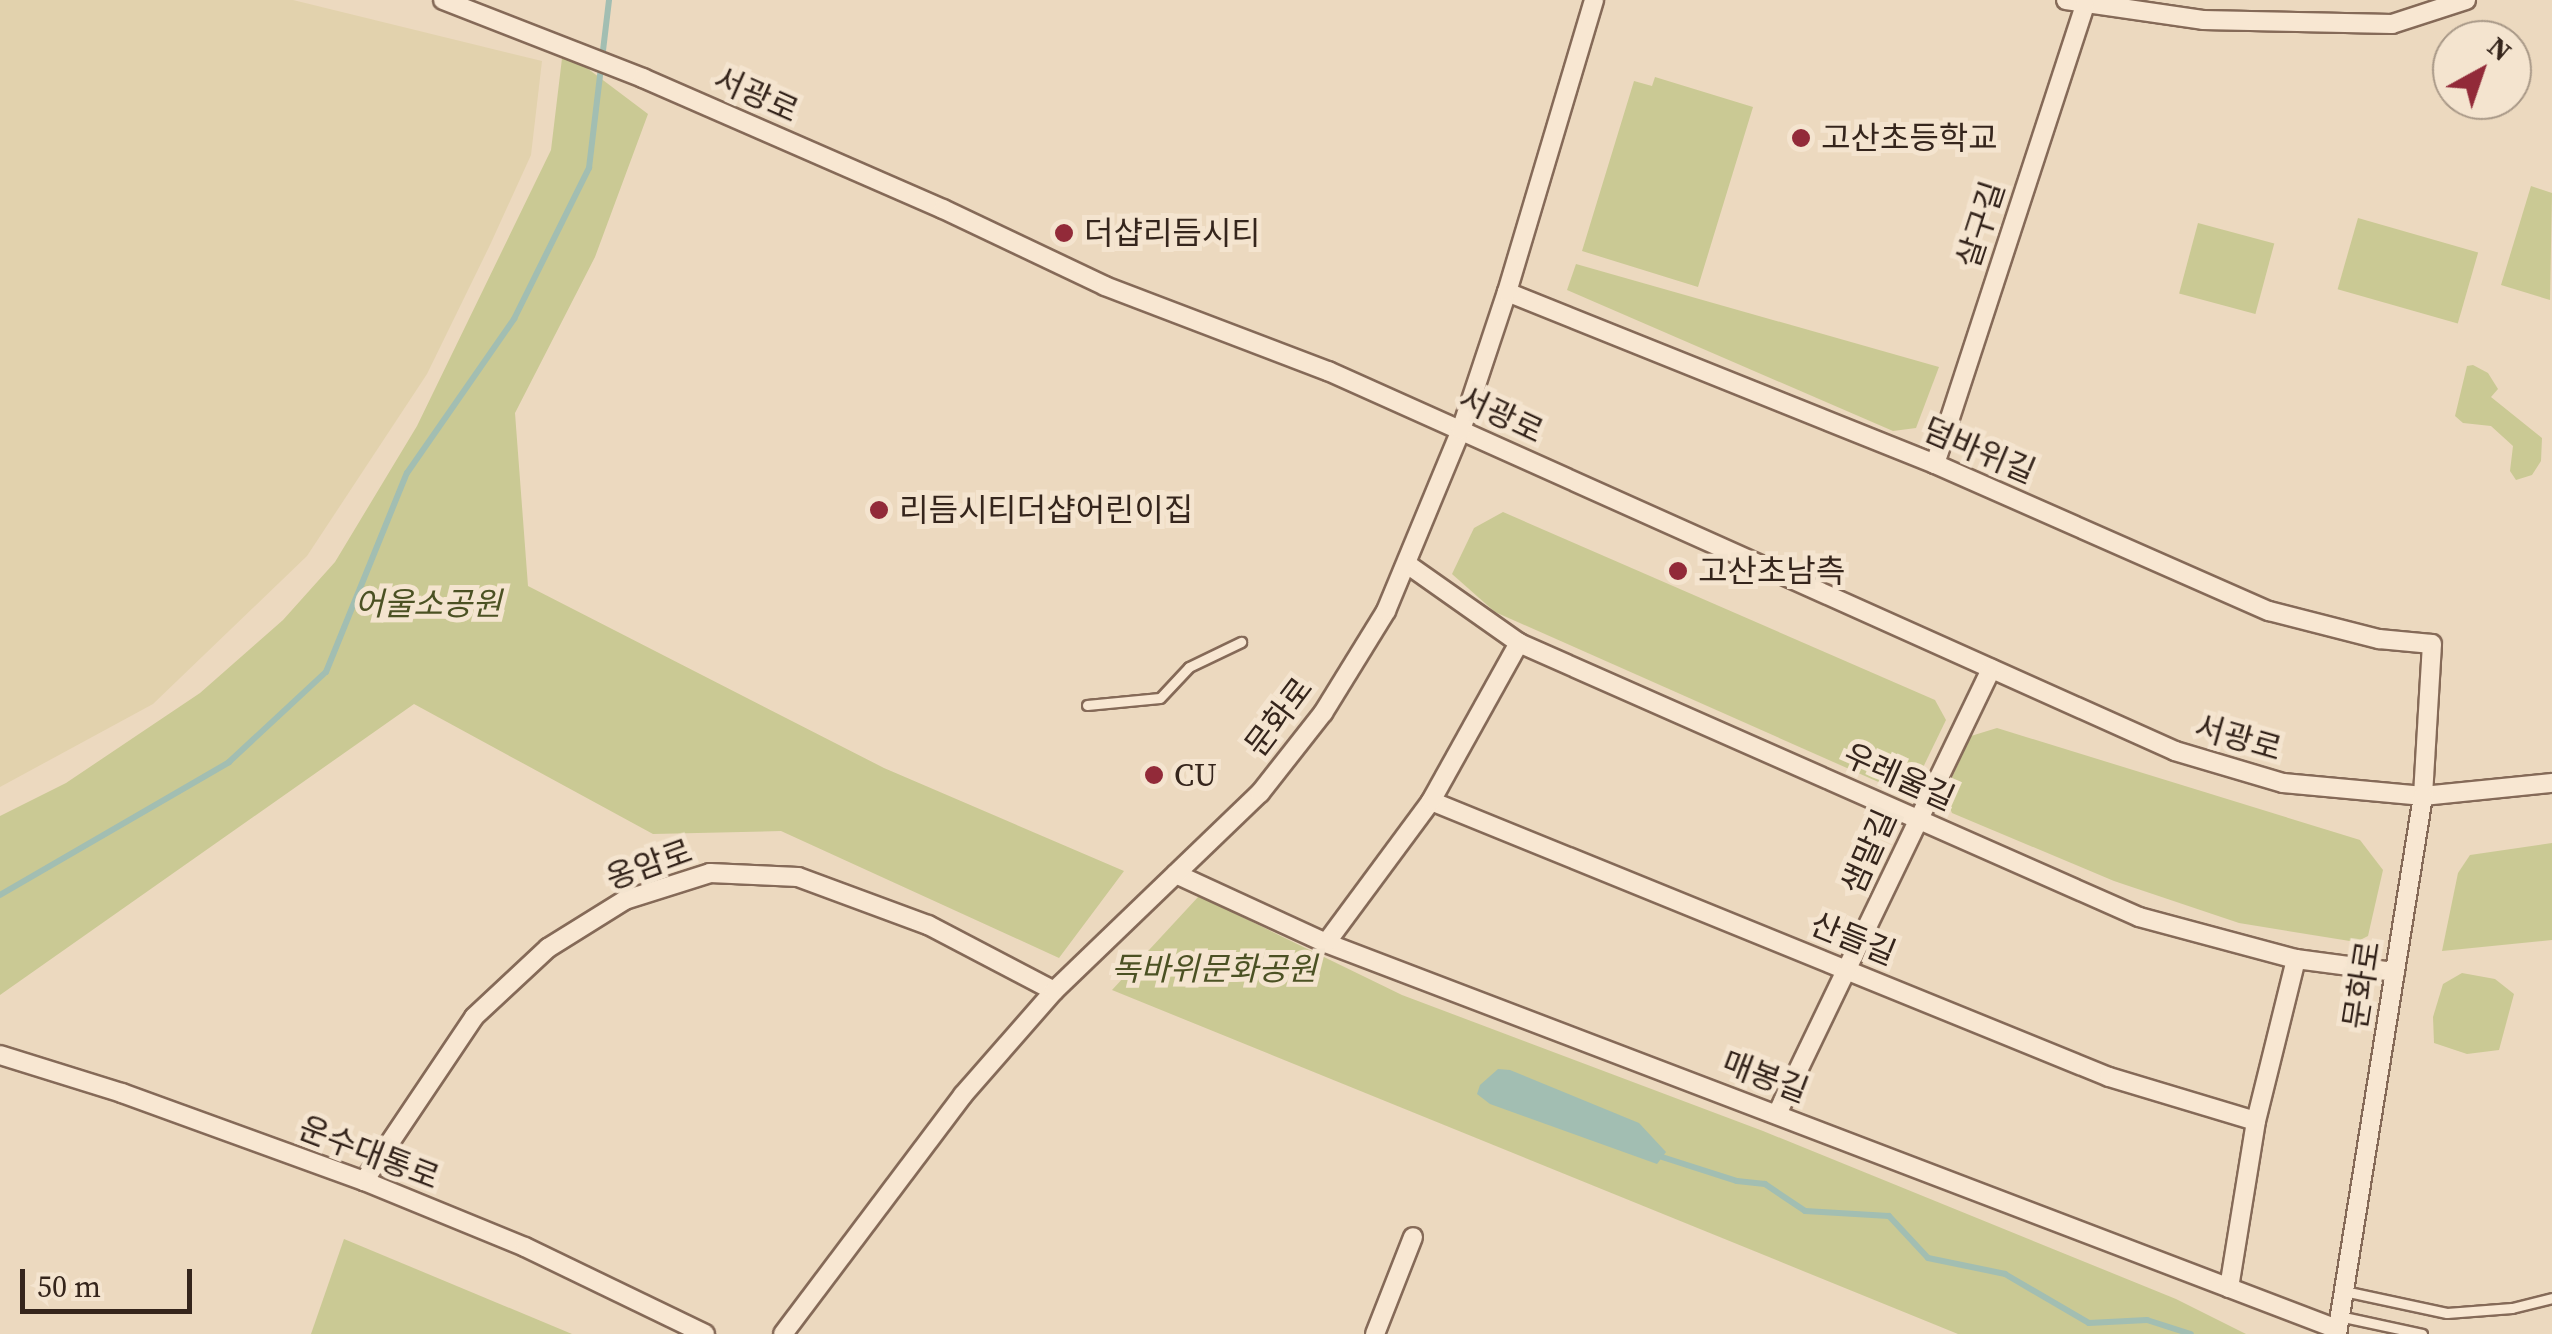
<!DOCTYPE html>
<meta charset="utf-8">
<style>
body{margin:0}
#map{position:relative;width:2552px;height:1334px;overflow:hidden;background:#ecd9bf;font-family:"Source Serif 4","Noto Sans KR",serif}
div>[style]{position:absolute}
.farmland>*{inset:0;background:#e2d2ad}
.green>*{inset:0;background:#cac994;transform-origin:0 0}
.water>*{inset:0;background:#a2beb2}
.stream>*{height:6px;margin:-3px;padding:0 3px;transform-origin:3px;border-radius:3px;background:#a2beb2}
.roads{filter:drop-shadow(2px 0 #856a58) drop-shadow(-2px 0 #856a58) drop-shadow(0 2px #856a58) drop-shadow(0 -2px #856a58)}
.service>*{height:9px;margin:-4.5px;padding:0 4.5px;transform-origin:4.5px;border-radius:4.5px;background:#f8e7d2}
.minor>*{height:18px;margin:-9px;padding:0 9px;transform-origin:9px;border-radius:9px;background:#f8e7d2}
.dots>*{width:28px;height:28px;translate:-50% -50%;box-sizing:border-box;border:5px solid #f4e4cf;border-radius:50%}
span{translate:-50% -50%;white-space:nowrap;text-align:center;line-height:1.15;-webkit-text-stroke:10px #f4e4cf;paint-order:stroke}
.street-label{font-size:32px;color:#35251c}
.poi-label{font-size:32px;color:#35251c}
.left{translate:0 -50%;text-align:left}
.park-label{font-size:32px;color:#4b5123;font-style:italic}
.north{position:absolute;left:2432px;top:20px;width:100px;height:100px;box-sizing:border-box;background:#f4e4cf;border:2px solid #a89887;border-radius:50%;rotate:40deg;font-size:28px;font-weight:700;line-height:40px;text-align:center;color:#35251c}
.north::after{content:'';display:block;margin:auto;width:35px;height:45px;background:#922a39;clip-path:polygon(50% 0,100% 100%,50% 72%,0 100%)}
.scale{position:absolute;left:20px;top:1269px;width:172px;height:45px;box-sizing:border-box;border:5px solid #35251c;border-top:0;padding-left:12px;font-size:30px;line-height:35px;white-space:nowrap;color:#35251c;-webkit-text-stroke:8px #f4e4cf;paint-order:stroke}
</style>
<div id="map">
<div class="farmland">
<div style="clip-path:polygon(0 0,293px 0,542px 61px,531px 155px,490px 245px,427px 374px,307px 556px,153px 704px,0 787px)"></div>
</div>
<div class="green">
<div style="clip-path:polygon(563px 50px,648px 114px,595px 257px,515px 413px,528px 586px,884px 768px,1124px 871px,1059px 958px,781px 831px,653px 834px,414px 704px,0 995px,0 816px,66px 783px,200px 693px,283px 620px,335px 562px,417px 426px,551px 150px)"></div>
<div style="clip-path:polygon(1655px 77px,1753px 107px,1698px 287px,1582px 251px,1634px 81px,1652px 86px)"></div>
<div style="clip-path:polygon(2531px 186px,2552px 193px,2550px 300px,2501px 285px)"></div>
<div style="left:2358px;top:218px;width:125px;height:74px;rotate:16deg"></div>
<div style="left:2198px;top:223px;width:79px;height:73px;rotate:15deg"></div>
<div style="clip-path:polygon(1576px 264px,1939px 367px,1916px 428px,1893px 431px,1567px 290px)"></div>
<div style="clip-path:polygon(2473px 365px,2488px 373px,2498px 389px,2491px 397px,2542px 438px,2541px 461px,2532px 475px,2516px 480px,2510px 471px,2513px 446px,2491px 426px,2463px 423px,2455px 416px,2467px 366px)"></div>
<div style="clip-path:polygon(1503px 512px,1935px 700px,1946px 720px,1914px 786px,1892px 788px,1495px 612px,1452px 574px,1474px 528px)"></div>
<div style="clip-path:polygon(1997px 728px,2360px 840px,2383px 870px,2368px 936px,2356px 942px,2239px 923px,2114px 881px,1952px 813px,1944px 795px,1971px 736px)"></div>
<div style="clip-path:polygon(2552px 843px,2552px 940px,2442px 951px,2458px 873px,2470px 855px)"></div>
<div style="clip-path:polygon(1199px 896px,1402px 995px,1763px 1131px,2176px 1299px,2246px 1334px,1958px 1334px,1112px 990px)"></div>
<div style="clip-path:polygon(2462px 973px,2495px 979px,2514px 994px,2499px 1050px,2467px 1054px,2434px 1043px,2433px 1017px,2443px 984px)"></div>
<div style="clip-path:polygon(344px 1239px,572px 1334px,311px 1334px)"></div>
</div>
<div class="water">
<div style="clip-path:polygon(1498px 1069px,1510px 1070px,1639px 1123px,1666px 1152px,1657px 1164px,1490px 1104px,1477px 1094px,1480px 1085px)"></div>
</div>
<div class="stream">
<div style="left:0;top:895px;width:265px;rotate:-30.1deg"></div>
<div style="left:229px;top:762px;width:132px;rotate:-42.9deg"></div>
<div style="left:326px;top:672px;width:215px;rotate:-67.9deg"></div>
<div style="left:407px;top:473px;width:188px;rotate:-55.2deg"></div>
<div style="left:514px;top:319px;width:169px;rotate:-63.6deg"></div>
<div style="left:589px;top:168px;width:169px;rotate:-83.2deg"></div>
<div style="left:1662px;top:1157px;width:79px;rotate:17.7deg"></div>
<div style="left:1737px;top:1181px;width:28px;rotate:6deg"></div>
<div style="left:1765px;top:1184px;width:48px;rotate:34deg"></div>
<div style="left:1805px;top:1211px;width:84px;rotate:3.4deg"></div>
<div style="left:1889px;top:1216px;width:57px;rotate:47.1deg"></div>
<div style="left:1928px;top:1258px;width:79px;rotate:11.7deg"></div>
<div style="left:2005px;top:1274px;width:97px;rotate:30.3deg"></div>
<div style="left:2089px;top:1323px;width:58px;rotate:-3deg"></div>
<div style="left:2147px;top:1320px;width:46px;rotate:17.7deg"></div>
</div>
<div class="roads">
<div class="service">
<div style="left:1087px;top:705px;width:73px;rotate:-5.5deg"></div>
<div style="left:1160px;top:698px;width:42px;rotate:-46.9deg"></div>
<div style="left:1189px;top:667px;width:58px;rotate:-25.7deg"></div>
<div style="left:2344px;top:1291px;width:105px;rotate:12.1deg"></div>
<div style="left:2447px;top:1313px;width:65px;rotate:-4.4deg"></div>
<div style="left:2512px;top:1308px;width:41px;rotate:-14deg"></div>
<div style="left:2339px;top:1316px;width:85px;rotate:12.2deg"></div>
</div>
<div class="minor">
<div style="left:443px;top:0;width:215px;rotate:21.3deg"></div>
<div style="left:643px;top:78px;width:327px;rotate:23.6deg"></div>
<div style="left:943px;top:209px;width:179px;rotate:25.4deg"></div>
<div style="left:1105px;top:286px;width:239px;rotate:20.9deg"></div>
<div style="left:1328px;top:371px;width:928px;rotate:24.16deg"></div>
<div style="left:2175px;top:751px;width:113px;rotate:16.5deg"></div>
<div style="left:2283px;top:783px;width:141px;rotate:5.3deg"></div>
<div style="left:2423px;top:796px;width:130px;rotate:-5.8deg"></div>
<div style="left:2066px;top:0;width:138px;rotate:8.3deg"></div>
<div style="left:2203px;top:20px;width:189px;rotate:1.2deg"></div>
<div style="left:2392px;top:24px;width:78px;rotate:-18deg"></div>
<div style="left:1507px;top:292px;width:461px;rotate:21.9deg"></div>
<div style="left:1935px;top:464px;width:365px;rotate:23.8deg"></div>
<div style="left:2269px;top:611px;width:114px;rotate:14.3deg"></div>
<div style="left:2379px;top:639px;width:53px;rotate:5.4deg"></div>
<div style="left:2432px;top:644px;width:152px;rotate:93.4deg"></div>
<div style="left:2423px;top:796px;width:545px;rotate:99.08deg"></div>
<div style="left:1935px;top:464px;width:482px;rotate:-71.9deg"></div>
<div style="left:1407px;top:564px;width:137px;rotate:35.2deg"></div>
<div style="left:1519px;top:643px;width:678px;rotate:23.84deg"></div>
<div style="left:2139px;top:917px;width:163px;rotate:15deg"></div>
<div style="left:2296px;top:959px;width:100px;rotate:7.5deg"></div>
<div style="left:1431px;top:801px;width:732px;rotate:22.15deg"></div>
<div style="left:2109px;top:1077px;width:153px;rotate:16.7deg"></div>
<div style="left:1176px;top:874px;width:165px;rotate:24.7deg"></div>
<div style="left:1326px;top:943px;width:1082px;rotate:20.9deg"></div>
<div style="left:1326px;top:943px;width:177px;rotate:-53.5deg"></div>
<div style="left:1431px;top:801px;width:181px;rotate:-60.9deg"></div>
<div style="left:0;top:1055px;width:128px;rotate:17.3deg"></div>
<div style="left:122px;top:1093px;width:258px;rotate:20deg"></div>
<div style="left:364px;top:1181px;width:174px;rotate:22.3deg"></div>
<div style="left:525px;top:1247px;width:200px;rotate:25.8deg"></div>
<div style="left:1777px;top:1114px;width:494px;rotate:-64.3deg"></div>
<div style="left:364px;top:1181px;width:197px;rotate:-56.1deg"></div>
<div style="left:474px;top:1017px;width:101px;rotate:-43deg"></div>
<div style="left:548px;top:948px;width:91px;rotate:-31.9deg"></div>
<div style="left:625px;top:900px;width:89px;rotate:-17.6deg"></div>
<div style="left:710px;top:873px;width:88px;rotate:2.6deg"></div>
<div style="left:798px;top:877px;width:139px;rotate:20.3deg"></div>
<div style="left:928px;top:925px;width:142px;rotate:27.6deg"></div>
<div style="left:2229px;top:1288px;width:169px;rotate:-80.8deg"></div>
<div style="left:2256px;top:1121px;width:167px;rotate:-76.1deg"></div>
<div style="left:783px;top:1334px;width:299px;rotate:-53deg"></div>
<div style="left:963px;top:1095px;width:138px;rotate:-48.8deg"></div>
<div style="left:1054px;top:991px;width:286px;rotate:-43.9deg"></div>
<div style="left:1260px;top:793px;width:102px;rotate:-51.8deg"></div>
<div style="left:1323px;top:713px;width:120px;rotate:-58.3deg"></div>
<div style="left:1386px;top:611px;width:196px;rotate:-67.5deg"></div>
<div style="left:1461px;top:430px;width:145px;rotate:-71.6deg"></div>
<div style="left:1507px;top:292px;width:305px;rotate:-73.4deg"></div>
<div style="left:1375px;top:1334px;width:104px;rotate:-68.6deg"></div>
</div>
</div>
<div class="dots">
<div style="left:1801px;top:138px;background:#922a39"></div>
<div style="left:1064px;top:233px;background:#922a39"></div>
<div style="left:879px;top:510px;background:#922a39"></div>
<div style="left:1678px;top:571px;background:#922a39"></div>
<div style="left:1154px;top:775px;background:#922a39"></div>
</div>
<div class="street-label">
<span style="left:756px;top:95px;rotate:24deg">서광로</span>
<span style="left:1981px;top:225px;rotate:-72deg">살구길</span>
<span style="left:1501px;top:415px;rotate:25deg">서광로</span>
<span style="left:1979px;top:451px;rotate:23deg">덤바위길</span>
<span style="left:1279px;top:717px;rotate:-53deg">문화로</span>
<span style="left:2238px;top:738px;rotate:16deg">서광로</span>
<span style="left:1899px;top:777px;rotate:24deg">우레울길</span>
<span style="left:1869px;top:852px;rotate:-66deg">샘말길</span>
<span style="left:649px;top:865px;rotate:-20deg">옹암로</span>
<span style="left:1853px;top:939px;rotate:22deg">산들길</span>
<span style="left:2362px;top:985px;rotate:-81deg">문화로</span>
<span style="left:1765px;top:1077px;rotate:21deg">매봉길</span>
<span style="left:369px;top:1153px;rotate:21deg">운수대통로</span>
</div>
<div class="poi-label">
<span class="left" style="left:1821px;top:138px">고산초등학교</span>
<span class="left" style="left:1084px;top:233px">더샵리듬시티</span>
<span class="left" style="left:899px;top:510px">리듬시티더샵어린이집</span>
<span class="left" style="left:1698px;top:571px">고산초남측</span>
<span class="left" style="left:1174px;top:775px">CU</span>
</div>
<div class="park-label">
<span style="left:428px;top:604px">어울소공원</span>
<span style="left:1214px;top:969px">독바위문화공원</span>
</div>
<div class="north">N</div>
<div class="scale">50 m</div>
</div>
